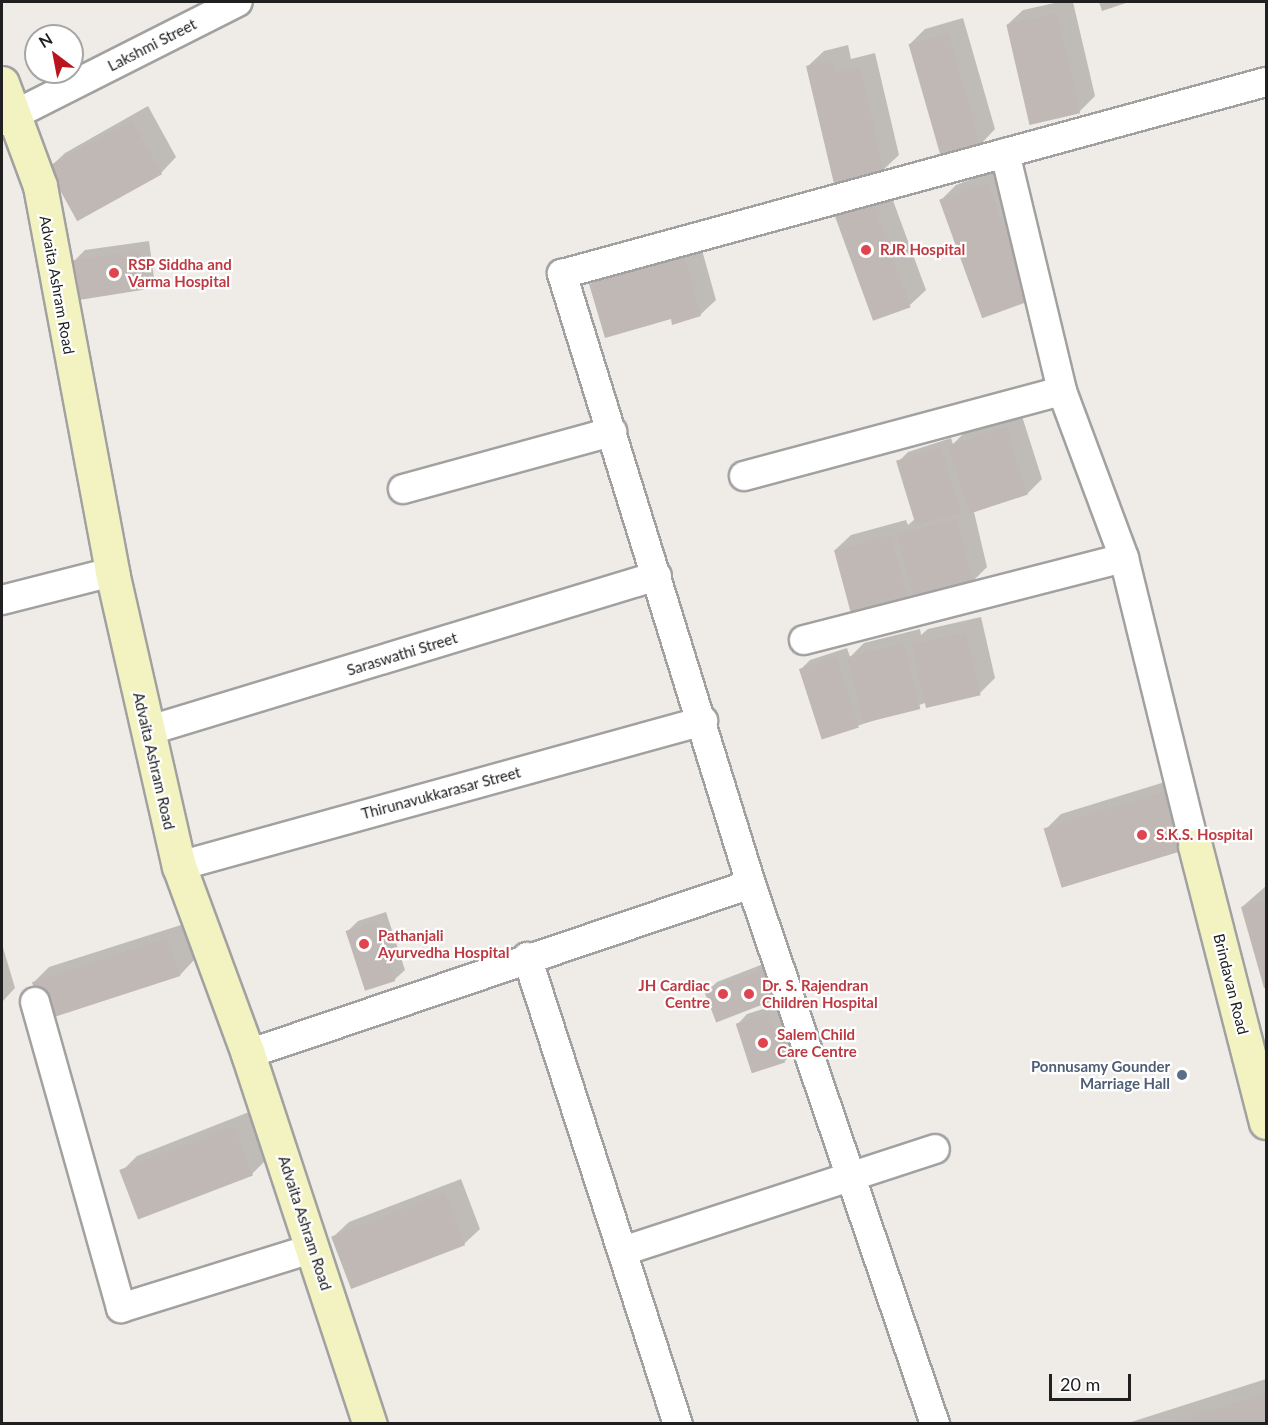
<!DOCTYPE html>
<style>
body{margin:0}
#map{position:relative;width:1268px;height:1425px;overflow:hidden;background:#efece7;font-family:Lato,sans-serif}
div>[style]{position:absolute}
.shadow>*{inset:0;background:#0003}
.building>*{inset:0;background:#c0b8b4;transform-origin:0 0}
.roads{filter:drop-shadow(2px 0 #a1a1a1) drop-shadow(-2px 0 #a1a1a1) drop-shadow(0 2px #a1a1a1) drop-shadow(0 -2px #a1a1a1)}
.street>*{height:28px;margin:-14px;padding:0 14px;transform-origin:14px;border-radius:14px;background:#fff}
.secondary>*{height:33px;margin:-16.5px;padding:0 16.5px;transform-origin:16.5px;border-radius:16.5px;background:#f3f3c1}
.dots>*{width:16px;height:16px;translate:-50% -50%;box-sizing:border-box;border:3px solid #fff;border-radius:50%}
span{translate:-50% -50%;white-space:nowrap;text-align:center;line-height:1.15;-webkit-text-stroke:4.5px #fff;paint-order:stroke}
.street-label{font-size:15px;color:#202020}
.health-label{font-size:15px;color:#be3a42;font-weight:700}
.left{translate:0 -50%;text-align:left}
.right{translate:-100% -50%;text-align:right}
.service-label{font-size:15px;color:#4e5e75;font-weight:700}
.frame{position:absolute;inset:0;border:3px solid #202020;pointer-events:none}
.north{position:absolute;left:24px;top:24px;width:60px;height:60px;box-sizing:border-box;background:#fff;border:2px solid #a6a6a6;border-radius:50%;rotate:328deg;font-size:16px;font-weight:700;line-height:24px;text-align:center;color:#202020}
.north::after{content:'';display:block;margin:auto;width:21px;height:27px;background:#ba151c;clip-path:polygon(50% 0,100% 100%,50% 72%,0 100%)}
.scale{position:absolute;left:1049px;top:1374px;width:82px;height:27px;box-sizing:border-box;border:3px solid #202020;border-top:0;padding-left:8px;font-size:18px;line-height:21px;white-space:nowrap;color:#202020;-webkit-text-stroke:4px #fff;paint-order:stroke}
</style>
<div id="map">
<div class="shadow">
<div style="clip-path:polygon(1059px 2px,1073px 2px,1095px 96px,1079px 112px,1007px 25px,1023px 10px)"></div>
<div style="clip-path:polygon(963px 18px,995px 129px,980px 145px,909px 45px,925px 29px)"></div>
<div style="clip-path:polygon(848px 45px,851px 59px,875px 53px,899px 155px,883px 170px,808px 66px,824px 51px)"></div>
<div style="clip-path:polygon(148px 106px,176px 157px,161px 173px,49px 168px,65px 153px)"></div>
<div style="clip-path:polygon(1004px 167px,1047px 283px,941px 200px,956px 185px)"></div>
<div style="clip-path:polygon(888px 187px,926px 290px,910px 305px,836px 216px,851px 200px)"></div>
<div style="clip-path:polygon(149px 241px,154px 278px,144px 288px,75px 260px,85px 250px)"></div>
<div style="clip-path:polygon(700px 243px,716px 300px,700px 315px,672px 317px,591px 285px,607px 269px)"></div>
<div style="clip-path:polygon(1021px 413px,1042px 479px,1027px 494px,974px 512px,987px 567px,972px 582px,853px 618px,835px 550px,851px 535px,906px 520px,908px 525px,915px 519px,898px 462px,908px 452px,951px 438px,953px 444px,965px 432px)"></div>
<div style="clip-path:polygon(981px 617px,995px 678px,979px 694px,925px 703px,822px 738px,800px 670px,810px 660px,847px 648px,850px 657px,864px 643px,920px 629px,921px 635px,928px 629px)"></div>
<div style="clip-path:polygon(1181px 777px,1199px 834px,1045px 830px,1061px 814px)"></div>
<div style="clip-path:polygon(1266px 886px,1266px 986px,1265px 987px,1242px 907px)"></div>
<div style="clip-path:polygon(386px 912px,405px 970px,394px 980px,348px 931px,358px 921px)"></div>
<div style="clip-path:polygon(184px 924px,195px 959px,180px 975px,33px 983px,49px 967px)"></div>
<div style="clip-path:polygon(2px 944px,15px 988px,2px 1002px)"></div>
<div style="clip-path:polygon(776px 959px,787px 987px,706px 992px,717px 982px)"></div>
<div style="clip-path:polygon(779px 1004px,794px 1051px,784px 1062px,737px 1025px,747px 1014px)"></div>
<div style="clip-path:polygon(249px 1112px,267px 1159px,252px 1174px,122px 1171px,137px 1156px)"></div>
<div style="clip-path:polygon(461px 1179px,480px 1229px,464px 1244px,333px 1237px,349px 1222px)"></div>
<div style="clip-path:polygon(1266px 1379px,1266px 1424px,1125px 1424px)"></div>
</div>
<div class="building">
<div style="clip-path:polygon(1099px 2px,1129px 2px,1102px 11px)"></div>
<div style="left:1057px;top:13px;width:103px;height:52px;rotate:77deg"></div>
<div style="left:948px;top:33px;width:117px;height:41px;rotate:74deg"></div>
<div style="clip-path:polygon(833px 60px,835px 73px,860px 67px,884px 172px,834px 184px,806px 66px)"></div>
<div style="left:132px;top:120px;width:62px;height:97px;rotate:61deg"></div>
<div style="left:988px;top:182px;width:126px;height:52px;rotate:70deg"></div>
<div style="left:872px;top:201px;width:113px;height:40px;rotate:70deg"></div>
<div style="left:139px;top:250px;width:40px;height:67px;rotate:81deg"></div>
<div style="clip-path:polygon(685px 257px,701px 316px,672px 325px,671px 319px,605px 338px,589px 284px)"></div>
<div style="left:1006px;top:427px;width:71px;height:61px;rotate:72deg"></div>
<div style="left:941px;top:447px;width:68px;height:47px;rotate:73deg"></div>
<div style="left:957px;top:519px;width:66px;height:62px;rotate:76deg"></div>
<div style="left:891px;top:535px;width:71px;height:59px;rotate:75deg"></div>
<div style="left:966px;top:632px;width:65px;height:56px;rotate:77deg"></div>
<div style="left:904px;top:643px;width:68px;height:59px;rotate:76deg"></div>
<div style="left:836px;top:657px;width:74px;height:39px;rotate:72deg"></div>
<div style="left:1166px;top:791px;width:62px;height:128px;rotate:73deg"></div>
<div style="clip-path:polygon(1266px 900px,1266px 988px,1264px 988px,1241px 907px)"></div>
<div style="left:376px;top:921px;width:63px;height:32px;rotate:72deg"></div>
<div style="left:168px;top:938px;width:40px;height:143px;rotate:72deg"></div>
<div style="left:766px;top:968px;width:33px;height:66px;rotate:69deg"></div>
<div style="left:769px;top:1013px;width:52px;height:35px;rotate:72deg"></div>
<div style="left:234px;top:1126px;width:53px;height:123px;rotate:69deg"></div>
<div style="left:445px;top:1193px;width:56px;height:122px;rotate:69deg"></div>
<div style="clip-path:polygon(1266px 1393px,1266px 1424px,1169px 1424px,1169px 1423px)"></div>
</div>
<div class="roads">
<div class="street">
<div style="left:2px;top:121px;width:264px;rotate:-26.8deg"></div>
<div style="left:1005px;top:153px;width:245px;rotate:76.5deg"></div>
<div style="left:1062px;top:391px;width:178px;rotate:69.6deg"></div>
<div style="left:1124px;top:558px;width:297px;rotate:76.2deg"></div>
<div style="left:744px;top:476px;width:329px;rotate:-15deg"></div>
<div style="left:403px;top:489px;width:217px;rotate:-15.3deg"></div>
<div style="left:2px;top:600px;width:114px;rotate:-14.3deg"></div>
<div style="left:804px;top:640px;width:330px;rotate:-14.4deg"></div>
<div style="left:147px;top:731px;width:533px;rotate:-16.91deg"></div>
<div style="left:179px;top:866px;width:544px;rotate:-15.47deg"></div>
<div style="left:527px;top:957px;width:491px;rotate:72.1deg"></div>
<div style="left:35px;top:1002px;width:318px;rotate:74.3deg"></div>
<div style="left:121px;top:1308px;width:202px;rotate:-17.3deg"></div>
<div style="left:248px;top:1054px;width:531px;rotate:-18.67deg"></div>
<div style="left:623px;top:1251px;width:328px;rotate:-18.1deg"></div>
<div style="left:935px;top:1424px;width:570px;rotate:-108.82deg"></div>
<div style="left:751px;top:884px;width:639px;rotate:-107.21deg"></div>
<div style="left:562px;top:274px;width:730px;rotate:-15.26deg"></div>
</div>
<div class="secondary">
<div style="left:2px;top:83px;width:110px;rotate:69.7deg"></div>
<div style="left:40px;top:186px;width:393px;rotate:79.4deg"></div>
<div style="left:112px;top:572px;width:302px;rotate:77.2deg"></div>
<div style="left:179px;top:866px;width:200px;rotate:69.8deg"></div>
<div style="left:248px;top:1054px;width:390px;rotate:71.8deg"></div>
<div style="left:1195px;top:846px;width:285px;rotate:75.6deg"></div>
</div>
</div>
<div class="dots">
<div style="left:866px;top:250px;background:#e0444e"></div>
<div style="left:114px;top:273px;background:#e0444e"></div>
<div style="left:1142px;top:835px;background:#e0444e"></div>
<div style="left:364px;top:944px;background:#e0444e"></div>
<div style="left:723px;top:994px;background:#e0444e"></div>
<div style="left:749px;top:994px;background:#e0444e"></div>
<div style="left:763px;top:1043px;background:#e0444e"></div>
<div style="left:1182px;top:1075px;background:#5c6f8a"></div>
</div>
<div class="street-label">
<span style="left:152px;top:45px;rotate:-27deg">Lakshmi Street</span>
<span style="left:57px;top:285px;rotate:80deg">Advaita Ashram Road</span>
<span style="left:402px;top:654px;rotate:-17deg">Saraswathi Street</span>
<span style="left:154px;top:761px;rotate:77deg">Advaita Ashram Road</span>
<span style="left:441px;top:793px;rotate:-15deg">Thirunavukkarasar Street</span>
<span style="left:1231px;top:984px;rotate:76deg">Brindavan Road</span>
<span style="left:305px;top:1223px;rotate:72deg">Advaita Ashram Road</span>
</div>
<div class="health-label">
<span class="left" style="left:880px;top:250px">RJR Hospital</span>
<span class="left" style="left:128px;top:273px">RSP Siddha and<br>Varma Hospital</span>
<span class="left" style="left:1156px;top:835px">S.K.S. Hospital</span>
<span class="left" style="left:378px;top:944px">Pathanjali<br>Ayurvedha Hospital</span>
<span class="right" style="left:710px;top:994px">JH Cardiac<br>Centre</span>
<span class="left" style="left:762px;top:994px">Dr. S. Rajendran<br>Children Hospital</span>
<span class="left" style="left:777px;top:1043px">Salem Child<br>Care Centre</span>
</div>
<div class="service-label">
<span class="right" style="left:1170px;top:1075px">Ponnusamy Gounder<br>Marriage Hall</span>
</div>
<div class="frame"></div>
<div class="north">N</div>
<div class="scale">20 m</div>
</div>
